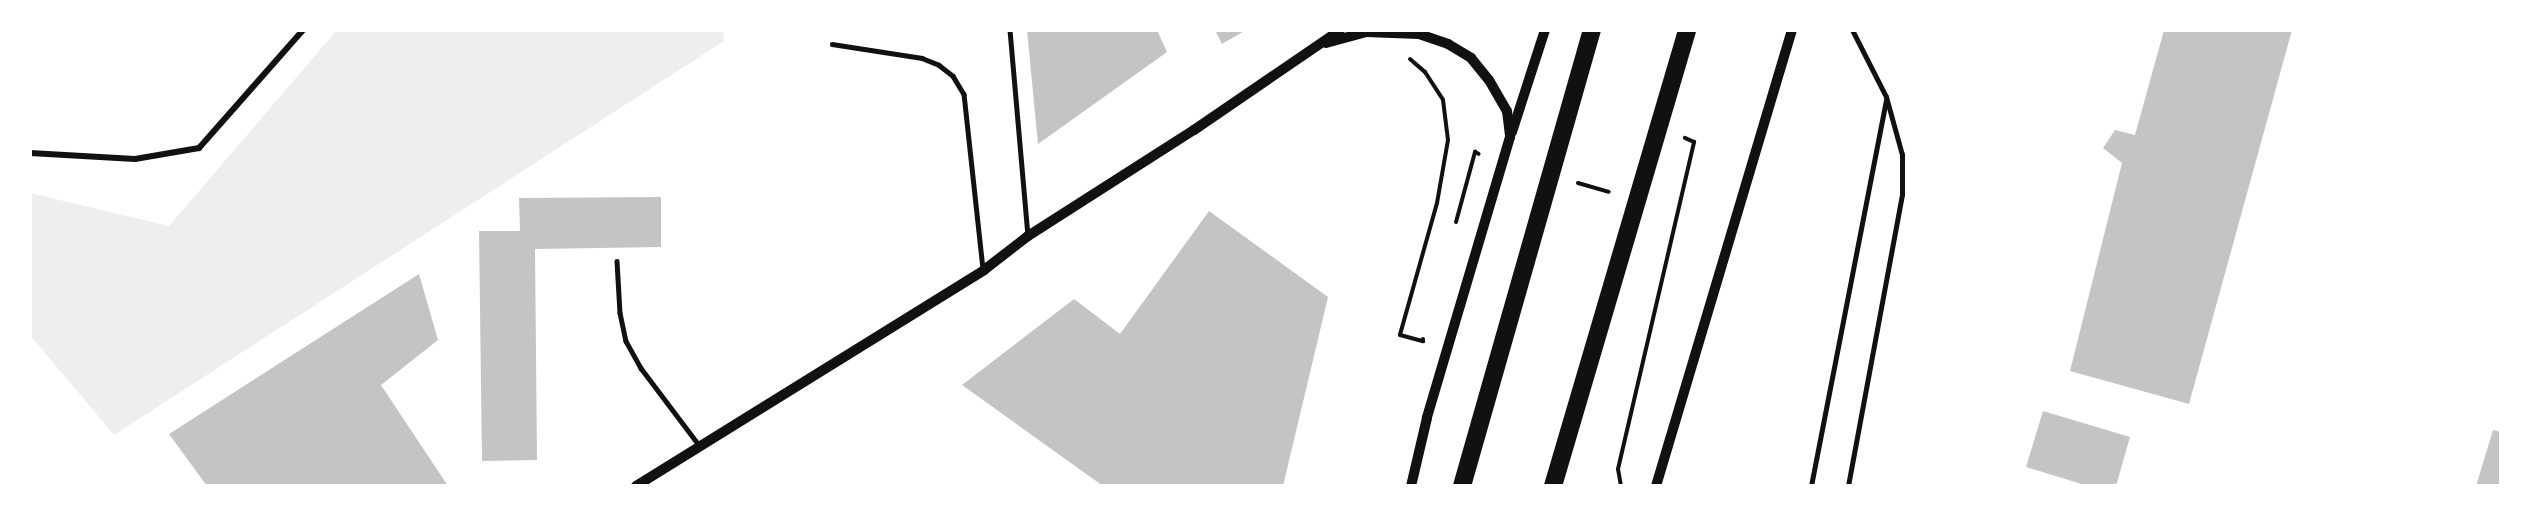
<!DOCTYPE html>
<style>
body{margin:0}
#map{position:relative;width:2531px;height:516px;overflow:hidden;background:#fff;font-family:Rubik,sans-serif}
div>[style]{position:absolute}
.green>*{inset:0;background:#eee}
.building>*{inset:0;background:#c4c4c4}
.path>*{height:4px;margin:-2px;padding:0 2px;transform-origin:2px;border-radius:2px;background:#111}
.service>*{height:4.5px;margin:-2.25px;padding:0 2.25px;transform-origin:2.25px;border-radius:2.25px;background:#111}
.minor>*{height:6px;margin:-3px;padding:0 3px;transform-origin:3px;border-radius:3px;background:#111}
.tertiary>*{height:10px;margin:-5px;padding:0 5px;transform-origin:5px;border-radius:5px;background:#111}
.motorway>*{height:18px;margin:-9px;padding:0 9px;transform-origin:9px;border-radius:9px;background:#111}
span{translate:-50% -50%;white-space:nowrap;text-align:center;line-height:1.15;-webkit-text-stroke:6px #fff;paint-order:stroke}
.frame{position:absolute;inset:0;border:32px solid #fff;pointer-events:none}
</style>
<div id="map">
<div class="green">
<div style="clip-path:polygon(337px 30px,723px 30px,724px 41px,114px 435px,30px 335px,30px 193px,169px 226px)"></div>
</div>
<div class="building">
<div style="clip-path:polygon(1027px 30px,1157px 30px,1167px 52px,1038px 144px)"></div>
<div style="clip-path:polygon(1215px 30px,1246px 30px,1222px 44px)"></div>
<div style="clip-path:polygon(2164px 30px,2292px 30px,2189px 404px,2070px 371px,2122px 163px,2103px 148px,2115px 130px,2135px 135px)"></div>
<div style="clip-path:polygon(661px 197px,661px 247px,535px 249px,537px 460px,482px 461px,479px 231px,520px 231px,519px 198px)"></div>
<div style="clip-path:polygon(1209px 211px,1328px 297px,1283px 486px,1103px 486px,962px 385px,1074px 299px,1120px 334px)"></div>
<div style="clip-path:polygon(419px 274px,438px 340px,381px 385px,448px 486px,207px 486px,169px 434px)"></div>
<div style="clip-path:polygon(2043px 411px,2130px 437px,2116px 486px,2088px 486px,2026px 467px)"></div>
<div style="clip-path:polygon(2493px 430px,2501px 432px,2501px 486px,2476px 486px)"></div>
</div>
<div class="path">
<div style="left:1410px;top:59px;width:20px;rotate:41deg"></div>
<div style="left:1425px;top:72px;width:33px;rotate:57deg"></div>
<div style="left:1443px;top:100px;width:40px;rotate:82.9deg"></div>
<div style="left:1448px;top:140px;width:64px;rotate:99.9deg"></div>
<div style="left:1437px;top:203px;width:137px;rotate:105.7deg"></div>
<div style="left:1400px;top:335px;width:24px;rotate:15deg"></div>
<div style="left:1423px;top:341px;width:2px;rotate:-90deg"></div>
<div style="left:1578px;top:183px;width:32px;rotate:16deg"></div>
<div style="left:1456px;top:222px;width:73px;rotate:-74.8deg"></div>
<div style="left:1475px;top:152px;width:4px;rotate:27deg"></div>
<div style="left:1621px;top:486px;width:17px;rotate:-100deg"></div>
<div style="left:1618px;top:469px;width:336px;rotate:-76.9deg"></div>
<div style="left:1694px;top:142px;width:10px;rotate:-156deg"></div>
</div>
<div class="service">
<div style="left:1010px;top:30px;width:205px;rotate:85deg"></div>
<div style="left:832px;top:44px;width:91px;rotate:8.8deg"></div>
<div style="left:922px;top:58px;width:18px;rotate:22deg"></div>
<div style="left:939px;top:65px;width:18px;rotate:38deg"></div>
<div style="left:953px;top:76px;width:21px;rotate:59deg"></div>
<div style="left:964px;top:94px;width:175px;rotate:83.8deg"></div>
<div style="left:617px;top:261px;width:52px;rotate:86.7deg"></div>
<div style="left:620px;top:313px;width:29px;rotate:78deg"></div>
<div style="left:626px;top:341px;width:31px;rotate:61deg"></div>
<div style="left:641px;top:368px;width:96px;rotate:53deg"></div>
<div style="left:1811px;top:486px;width:393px;rotate:-79deg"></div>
<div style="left:1848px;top:486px;width:296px;rotate:-79.5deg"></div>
<div style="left:1902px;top:195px;width:40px;rotate:-90deg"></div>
<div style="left:1902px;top:155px;width:60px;rotate:-105.4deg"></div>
<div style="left:1886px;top:97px;width:75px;rotate:-116.9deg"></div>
</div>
<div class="minor">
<div style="left:30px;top:153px;width:105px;rotate:3.3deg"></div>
<div style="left:135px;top:159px;width:65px;rotate:-9.8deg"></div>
<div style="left:199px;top:148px;width:157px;rotate:-48.6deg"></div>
</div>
<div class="tertiary">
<div style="left:1326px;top:43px;width:41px;rotate:-15.4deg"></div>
<div style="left:1366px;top:32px;width:53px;rotate:2.2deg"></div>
<div style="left:1419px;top:34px;width:31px;rotate:19deg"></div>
<div style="left:1448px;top:44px;width:27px;rotate:31deg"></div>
<div style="left:1471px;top:58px;width:28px;rotate:51deg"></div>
<div style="left:1489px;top:80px;width:36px;rotate:60deg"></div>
<div style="left:1507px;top:111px;width:26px;rotate:83deg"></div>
<div style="left:1510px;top:137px;width:293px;rotate:106.5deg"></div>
<div style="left:1427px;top:418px;width:70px;rotate:103.2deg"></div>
<div style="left:1512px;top:132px;width:107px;rotate:-72.1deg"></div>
<div style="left:636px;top:486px;width:410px;rotate:-31.8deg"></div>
<div style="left:984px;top:270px;width:56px;rotate:-37.7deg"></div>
<div style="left:1028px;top:236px;width:197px;rotate:-32.6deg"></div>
<div style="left:1194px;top:130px;width:177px;rotate:-34.4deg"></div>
<div style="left:1656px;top:486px;width:476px;rotate:-73.4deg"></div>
</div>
<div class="motorway">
<div style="left:1462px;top:486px;width:474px;rotate:-74.1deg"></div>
<div style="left:1553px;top:486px;width:475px;rotate:-73.6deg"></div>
</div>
<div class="frame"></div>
</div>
